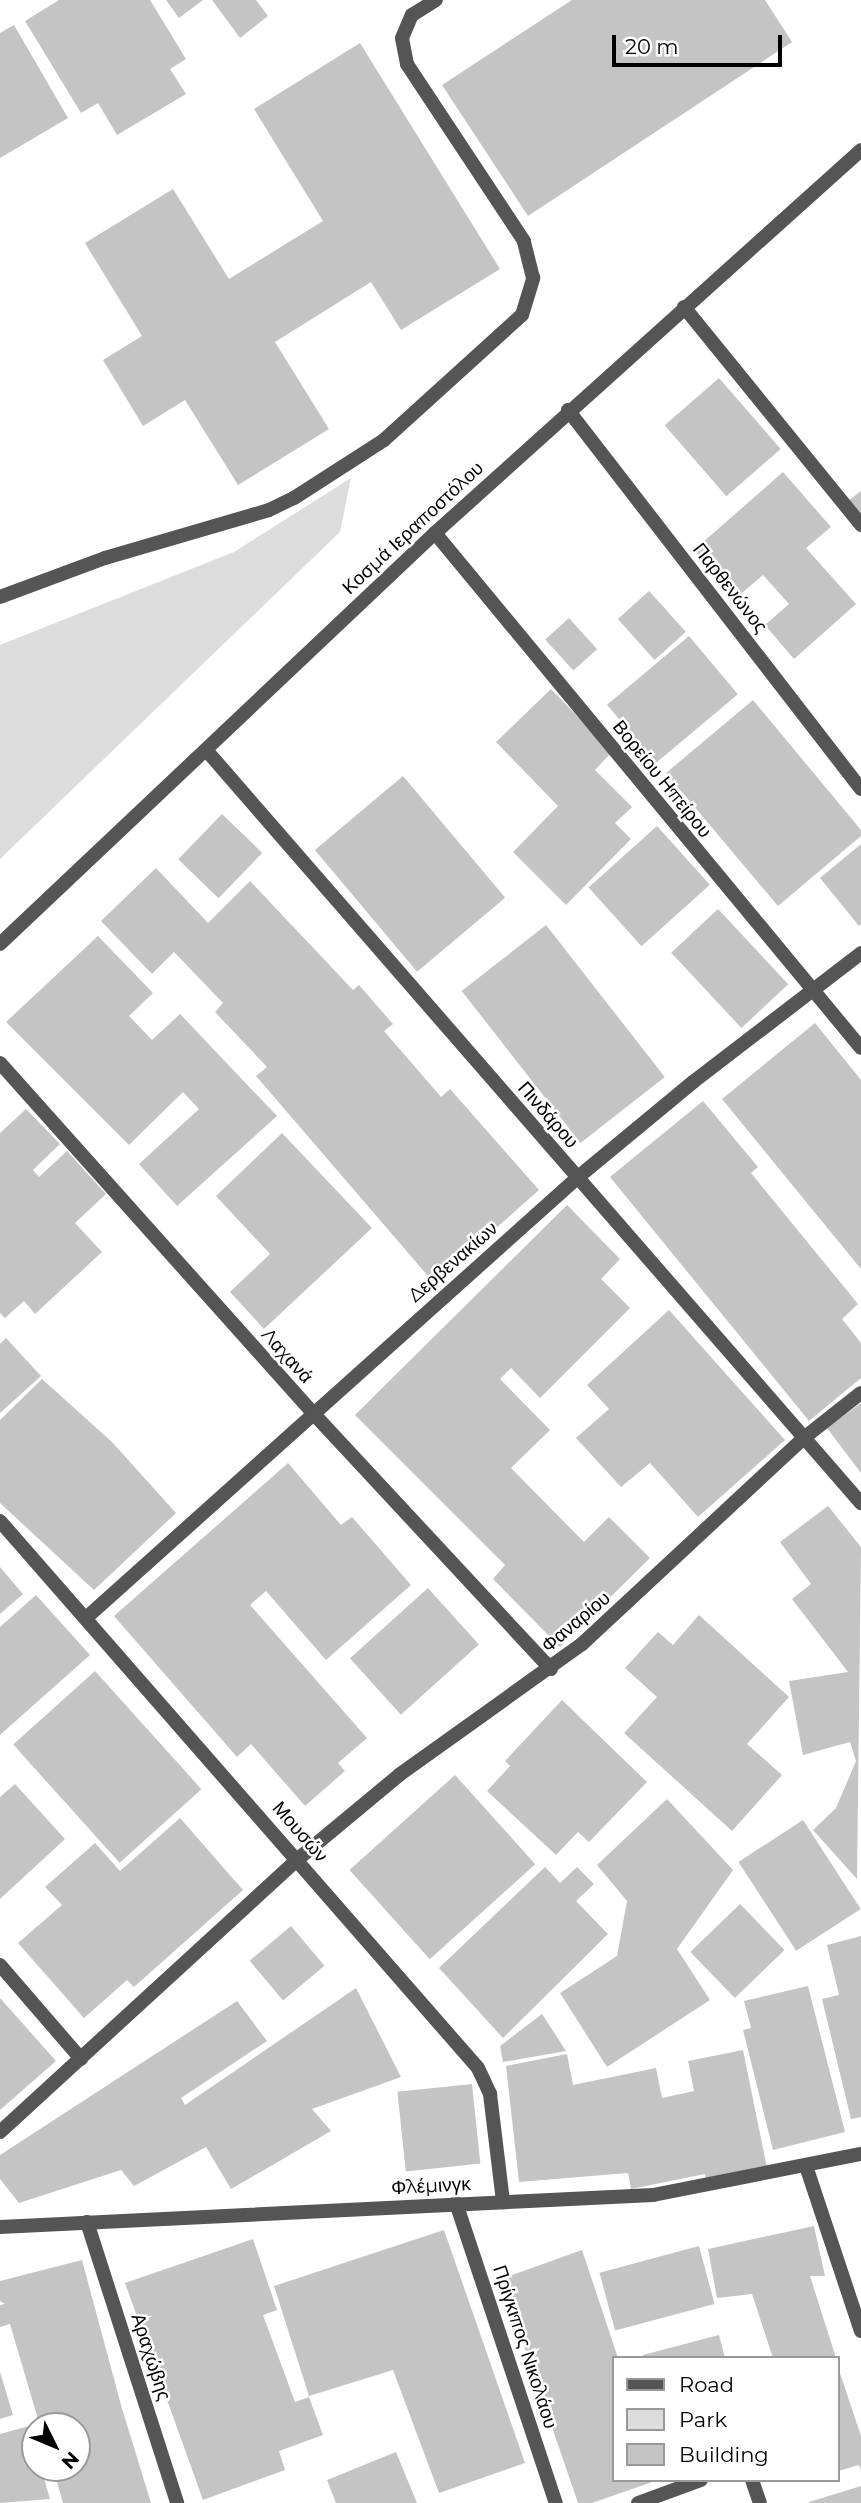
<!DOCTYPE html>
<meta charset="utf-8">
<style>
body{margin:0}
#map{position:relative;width:861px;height:2503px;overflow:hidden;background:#fff;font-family:Montserrat,sans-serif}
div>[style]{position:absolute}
.green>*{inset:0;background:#dcdcdc}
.building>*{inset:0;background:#c4c4c4;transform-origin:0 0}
.service>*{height:14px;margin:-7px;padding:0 7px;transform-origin:7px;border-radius:7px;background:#555}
.minor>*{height:14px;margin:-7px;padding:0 7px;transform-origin:7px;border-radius:7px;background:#555}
.tertiary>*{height:14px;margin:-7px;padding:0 7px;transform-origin:7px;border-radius:7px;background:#555}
span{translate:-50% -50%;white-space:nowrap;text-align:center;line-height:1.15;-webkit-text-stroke:5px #fff;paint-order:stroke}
.street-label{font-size:19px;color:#000}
.legend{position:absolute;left:612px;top:2356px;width:228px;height:126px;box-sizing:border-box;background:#fff;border:2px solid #999;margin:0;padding:9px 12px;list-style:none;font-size:21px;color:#000}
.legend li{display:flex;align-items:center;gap:14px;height:35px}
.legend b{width:35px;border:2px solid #999}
.north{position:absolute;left:21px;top:2412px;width:70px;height:70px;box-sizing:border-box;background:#fff;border:2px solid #999;border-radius:50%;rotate:133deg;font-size:19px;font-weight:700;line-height:28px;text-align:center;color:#000}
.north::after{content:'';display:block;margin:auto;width:24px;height:32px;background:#000;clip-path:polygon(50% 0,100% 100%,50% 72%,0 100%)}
.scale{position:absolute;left:612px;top:35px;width:170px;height:32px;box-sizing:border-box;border:4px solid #000;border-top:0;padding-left:9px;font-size:21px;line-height:24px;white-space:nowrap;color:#000;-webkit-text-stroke:5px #fff;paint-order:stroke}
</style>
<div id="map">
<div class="green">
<div style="clip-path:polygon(351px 478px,340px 532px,0 859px,0 645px,234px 552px)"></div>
</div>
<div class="building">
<div style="clip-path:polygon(59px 0,150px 0,186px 59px,170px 69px,186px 94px,117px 135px,98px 103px,81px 113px,25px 21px)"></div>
<div style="clip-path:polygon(166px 0,203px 0,179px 18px)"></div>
<div style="clip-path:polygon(212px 0,256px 0,268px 16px,240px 38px)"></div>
<div style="clip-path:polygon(572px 0,765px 0,792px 42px,528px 216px,442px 85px)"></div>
<div style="clip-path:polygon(14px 25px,68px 118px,0 158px,0 33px)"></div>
<div style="clip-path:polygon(360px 43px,500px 269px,401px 330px,371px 282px,275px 342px,329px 429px,238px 485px,185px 400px,143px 426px,103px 360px,142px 336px,85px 243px,173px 189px,229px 279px,323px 221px,254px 109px)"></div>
<div style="left:719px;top:378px;width:94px;height:72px;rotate:49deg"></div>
<div style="clip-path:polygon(783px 472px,831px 527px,806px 548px,856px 604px,794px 659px,765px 625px,789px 604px,763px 575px,736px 598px,694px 550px)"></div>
<div style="clip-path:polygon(861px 491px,861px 519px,848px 501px)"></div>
<div style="left:649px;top:591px;width:55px;height:42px;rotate:48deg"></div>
<div style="left:569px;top:618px;width:42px;height:32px;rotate:48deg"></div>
<div style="left:689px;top:636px;width:76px;height:107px;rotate:50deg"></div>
<div style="clip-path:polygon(551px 689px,612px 752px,595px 770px,632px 807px,615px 823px,631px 839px,566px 905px,513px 852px,558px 806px,496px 742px)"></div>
<div style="clip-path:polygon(753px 700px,861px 830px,861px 836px,778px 906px,666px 773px)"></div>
<div style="left:403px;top:776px;width:159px;height:115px;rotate:50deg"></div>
<div style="left:222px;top:814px;width:56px;height:63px;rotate:44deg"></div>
<div style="left:657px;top:826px;width:79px;height:92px;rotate:48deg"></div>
<div style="clip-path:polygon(861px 844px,861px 924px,859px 926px,820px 878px)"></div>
<div style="clip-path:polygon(156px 868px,208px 923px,250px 881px,353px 990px,359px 985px,393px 1024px,384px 1031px,441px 1097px,450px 1089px,539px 1190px,434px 1283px,256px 1076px,267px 1067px,215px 1012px,223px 1003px,174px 952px,152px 974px,101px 921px)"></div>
<div style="left:718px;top:909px;width:103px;height:64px;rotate:47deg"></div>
<div style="left:546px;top:925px;width:193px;height:107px;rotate:52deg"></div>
<div style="clip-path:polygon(98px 936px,153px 993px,129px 1016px,152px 1040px,180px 1014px,277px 1116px,177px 1206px,139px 1164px,199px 1109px,183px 1092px,129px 1145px,6px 1022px)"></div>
<div style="clip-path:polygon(815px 1023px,861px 1080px,861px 1269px,722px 1099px)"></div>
<div style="clip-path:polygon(703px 1101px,758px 1167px,751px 1173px,858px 1304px,842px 1319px,861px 1343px,861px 1378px,809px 1421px,610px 1177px)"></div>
<div style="clip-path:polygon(26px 1109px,60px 1144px,33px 1170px,39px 1177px,67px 1151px,106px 1194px,75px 1223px,102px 1252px,35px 1314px,24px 1301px,5px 1318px,0 1313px,0 1133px)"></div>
<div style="clip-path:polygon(282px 1133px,372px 1228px,264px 1329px,230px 1292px,270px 1254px,216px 1196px)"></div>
<div style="clip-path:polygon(567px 1205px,620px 1259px,601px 1279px,630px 1308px,540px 1398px,511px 1368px,500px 1379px,550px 1430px,511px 1468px,584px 1542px,609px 1517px,650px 1558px,560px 1647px,493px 1579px,505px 1565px,355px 1415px)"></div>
<div style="clip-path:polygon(669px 1310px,785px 1440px,698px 1517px,650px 1463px,621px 1487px,576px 1438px,609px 1409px,587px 1385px)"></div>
<div style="clip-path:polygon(6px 1338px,41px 1376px,0 1413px,0 1344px)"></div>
<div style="clip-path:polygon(42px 1379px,112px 1442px,176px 1513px,94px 1590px,0 1503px,0 1420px)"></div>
<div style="clip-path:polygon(861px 1403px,861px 1473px,827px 1428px)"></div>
<div style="clip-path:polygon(288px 1463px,341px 1525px,352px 1517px,411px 1585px,326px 1660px,266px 1591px,250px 1605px,367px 1738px,338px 1763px,345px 1771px,305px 1806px,251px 1744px,237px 1757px,114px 1616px)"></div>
<div style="clip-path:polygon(828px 1506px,861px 1547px,857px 1879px,813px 1830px,836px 1808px,856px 1761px,850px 1742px,803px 1755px,789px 1681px,848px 1672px,792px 1599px,811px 1584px,780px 1542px)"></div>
<div style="clip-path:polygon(0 1567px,23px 1594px,0 1614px)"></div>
<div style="left:428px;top:1588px;width:76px;height:105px;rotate:48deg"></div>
<div style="clip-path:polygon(36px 1595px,90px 1655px,0 1735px,0 1627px)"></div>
<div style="clip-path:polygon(699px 1615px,789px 1697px,747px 1744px,782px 1775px,732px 1831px,624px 1733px,657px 1697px,625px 1668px,658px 1632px,673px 1645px)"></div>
<div style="left:95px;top:1671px;width:159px;height:110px;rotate:48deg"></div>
<div style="clip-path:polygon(562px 1700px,647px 1782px,589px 1842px,578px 1832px,556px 1855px,487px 1791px,510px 1766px,505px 1761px)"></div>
<div style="left:455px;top:1775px;width:120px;height:142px;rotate:48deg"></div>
<div style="clip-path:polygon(15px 1784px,65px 1839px,0 1899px,0 1797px)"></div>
<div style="clip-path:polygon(667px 1799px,733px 1870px,677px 1949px,710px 2000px,607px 2067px,560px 1993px,617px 1956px,627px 1901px,597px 1865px)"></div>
<div style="clip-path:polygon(180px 1818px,243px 1890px,134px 1987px,127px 1980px,84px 2018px,18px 1943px,62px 1905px,45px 1887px,95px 1843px,120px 1871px)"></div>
<div style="left:803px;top:1820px;width:106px;height:77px;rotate:57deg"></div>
<div style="clip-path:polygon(545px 1867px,560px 1883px,577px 1867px,594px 1884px,576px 1901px,608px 1934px,503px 2038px,439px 1968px)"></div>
<div style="left:740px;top:1904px;width:64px;height:69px;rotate:46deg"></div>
<div style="left:291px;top:1926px;width:52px;height:54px;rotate:50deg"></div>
<div style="clip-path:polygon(861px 1936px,861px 2117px,851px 2119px,822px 1999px,839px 1995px,827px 1945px)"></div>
<div style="clip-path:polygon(808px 1986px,845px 2132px,773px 2150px,743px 2030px,751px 2028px,744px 2001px)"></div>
<div style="clip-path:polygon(356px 1988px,401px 2077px,312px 2109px,331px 2131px,231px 2189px,206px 2147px,134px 2186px,121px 2170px,19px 2203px,0 2179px,0 2155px,237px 2001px,267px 2041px,181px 2098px,185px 2105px)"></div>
<div style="clip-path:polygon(0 1998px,56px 2061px,0 2110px)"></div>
<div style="clip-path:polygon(542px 2014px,566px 2051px,503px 2062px,500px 2046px)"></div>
<div style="clip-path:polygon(743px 2050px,767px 2168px,706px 2181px,705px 2174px,631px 2189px,628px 2173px,519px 2182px,506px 2066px,567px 2054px,573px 2085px,656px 2068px,662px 2098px,694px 2091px,688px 2061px)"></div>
<div style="left:472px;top:2084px;width:80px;height:75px;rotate:84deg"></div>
<div style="clip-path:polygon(814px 2226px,825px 2276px,810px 2276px,836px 2358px,773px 2358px,752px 2294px,717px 2298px,708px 2249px)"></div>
<div style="clip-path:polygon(444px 2230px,525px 2463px,439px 2493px,393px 2370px,309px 2396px,274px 2286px)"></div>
<div style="clip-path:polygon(253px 2239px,277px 2310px,263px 2315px,295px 2402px,309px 2397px,323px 2435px,279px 2451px,285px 2470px,203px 2500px,125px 2283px)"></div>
<div style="left:699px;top:2246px;width:60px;height:103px;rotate:75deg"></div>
<div style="clip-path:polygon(582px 2250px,618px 2358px,614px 2358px,614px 2480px,655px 2481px,592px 2503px,578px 2503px,501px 2279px)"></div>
<div style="clip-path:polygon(82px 2260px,121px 2405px,151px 2503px,63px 2503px,53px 2468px,77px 2468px,77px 2426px,40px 2426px,10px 2324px,0 2327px,0 2305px,5px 2304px,0 2301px,0 2281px)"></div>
<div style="clip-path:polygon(719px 2335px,725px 2358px,644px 2358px,643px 2355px)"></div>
<div style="clip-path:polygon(838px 2367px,861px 2436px,861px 2470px,859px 2465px,838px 2471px)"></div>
<div style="clip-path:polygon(0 2372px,13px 2415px,0 2419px)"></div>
<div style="clip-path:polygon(29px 2426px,35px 2468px,41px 2468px,50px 2499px,0 2503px,0 2434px)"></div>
<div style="clip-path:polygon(396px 2452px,417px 2503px,336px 2503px,327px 2480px)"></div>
<div style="clip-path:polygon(861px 2486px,861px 2503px,809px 2503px,809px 2502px)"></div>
</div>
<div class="service">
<div style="left:0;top:597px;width:112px;rotate:-20.4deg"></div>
<div style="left:105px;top:558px;width:171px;rotate:-16.3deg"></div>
<div style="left:269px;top:510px;width:28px;rotate:-26deg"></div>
<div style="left:294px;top:498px;width:107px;rotate:-32.8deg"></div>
<div style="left:384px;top:440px;width:186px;rotate:-42.2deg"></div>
<div style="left:522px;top:315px;width:39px;rotate:-73deg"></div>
<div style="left:533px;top:278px;width:38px;rotate:-104deg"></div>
<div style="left:524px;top:241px;width:212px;rotate:-123.5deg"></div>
<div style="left:407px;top:64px;width:26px;rotate:-101deg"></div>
<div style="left:402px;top:38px;width:25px;rotate:-67deg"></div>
<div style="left:412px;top:15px;width:28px;rotate:-32deg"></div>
</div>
<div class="minor">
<div style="left:684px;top:307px;width:281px;rotate:50.9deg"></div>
<div style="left:568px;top:410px;width:479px;rotate:52.3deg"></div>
<div style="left:435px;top:533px;width:668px;rotate:50.4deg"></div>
<div style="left:207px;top:751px;width:997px;rotate:48.99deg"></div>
<div style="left:0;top:1063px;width:468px;rotate:48.2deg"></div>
<div style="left:312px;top:1412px;width:351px;rotate:47.1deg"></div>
<div style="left:0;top:1521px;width:726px;rotate:48.85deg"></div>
<div style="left:478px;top:2068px;width:29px;rotate:65deg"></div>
<div style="left:490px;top:2094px;width:109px;rotate:83.1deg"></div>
<div style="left:86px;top:1618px;width:659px;rotate:-41.86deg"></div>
<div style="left:577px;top:1178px;width:151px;rotate:-39.6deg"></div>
<div style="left:693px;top:1082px;width:212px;rotate:-37.5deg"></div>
<div style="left:0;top:1965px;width:124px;rotate:49.2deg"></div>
<div style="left:0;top:2132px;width:404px;rotate:-42.5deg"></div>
<div style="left:298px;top:1859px;width:131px;rotate:-39.7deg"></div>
<div style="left:399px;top:1775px;width:225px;rotate:-35.6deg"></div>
<div style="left:582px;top:1644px;width:304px;rotate:-42.9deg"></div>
<div style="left:805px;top:1437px;width:71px;rotate:-38.2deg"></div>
<div style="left:806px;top:2166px;width:174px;rotate:71.6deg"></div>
<div style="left:456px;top:2203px;width:316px;rotate:71.6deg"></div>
<div style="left:87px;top:2222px;width:295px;rotate:72.2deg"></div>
<div style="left:752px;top:2480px;width:24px;rotate:71deg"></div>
<div style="left:638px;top:2503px;width:67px;rotate:-20.1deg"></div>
</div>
<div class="tertiary">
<div style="left:0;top:944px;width:598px;rotate:-43.38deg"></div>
<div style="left:435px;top:533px;width:573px;rotate:-41.96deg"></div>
<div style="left:0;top:2227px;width:654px;rotate:-2.81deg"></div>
<div style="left:653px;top:2195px;width:212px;rotate:-11.2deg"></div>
</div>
<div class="street-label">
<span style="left:413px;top:528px;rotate:-43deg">Κοσμά Ιεραποστόλου</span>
<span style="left:730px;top:588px;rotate:52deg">Παρθενώνος</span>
<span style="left:662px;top:779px;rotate:51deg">Βορείου Ηπείρου</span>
<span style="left:548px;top:1115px;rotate:49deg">Πινδάρου</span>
<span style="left:453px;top:1262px;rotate:-41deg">Δερβενακίων</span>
<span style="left:287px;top:1356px;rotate:48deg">Λαχανά</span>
<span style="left:576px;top:1622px;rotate:-40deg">Φαναρίου</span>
<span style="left:300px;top:1832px;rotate:49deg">Μουσών</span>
<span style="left:431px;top:2186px;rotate:-3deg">Φλέμινγκ</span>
<span style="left:525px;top:2347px;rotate:72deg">Πρίγκιπος Νικολάου</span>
<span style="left:151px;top:2357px;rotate:72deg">Αραχώβης</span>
</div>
<ul class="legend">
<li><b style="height:9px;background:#555"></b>Road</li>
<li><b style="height:19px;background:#dcdcdc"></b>Park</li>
<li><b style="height:19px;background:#c4c4c4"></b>Building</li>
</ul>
<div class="north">N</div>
<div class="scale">20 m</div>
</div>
